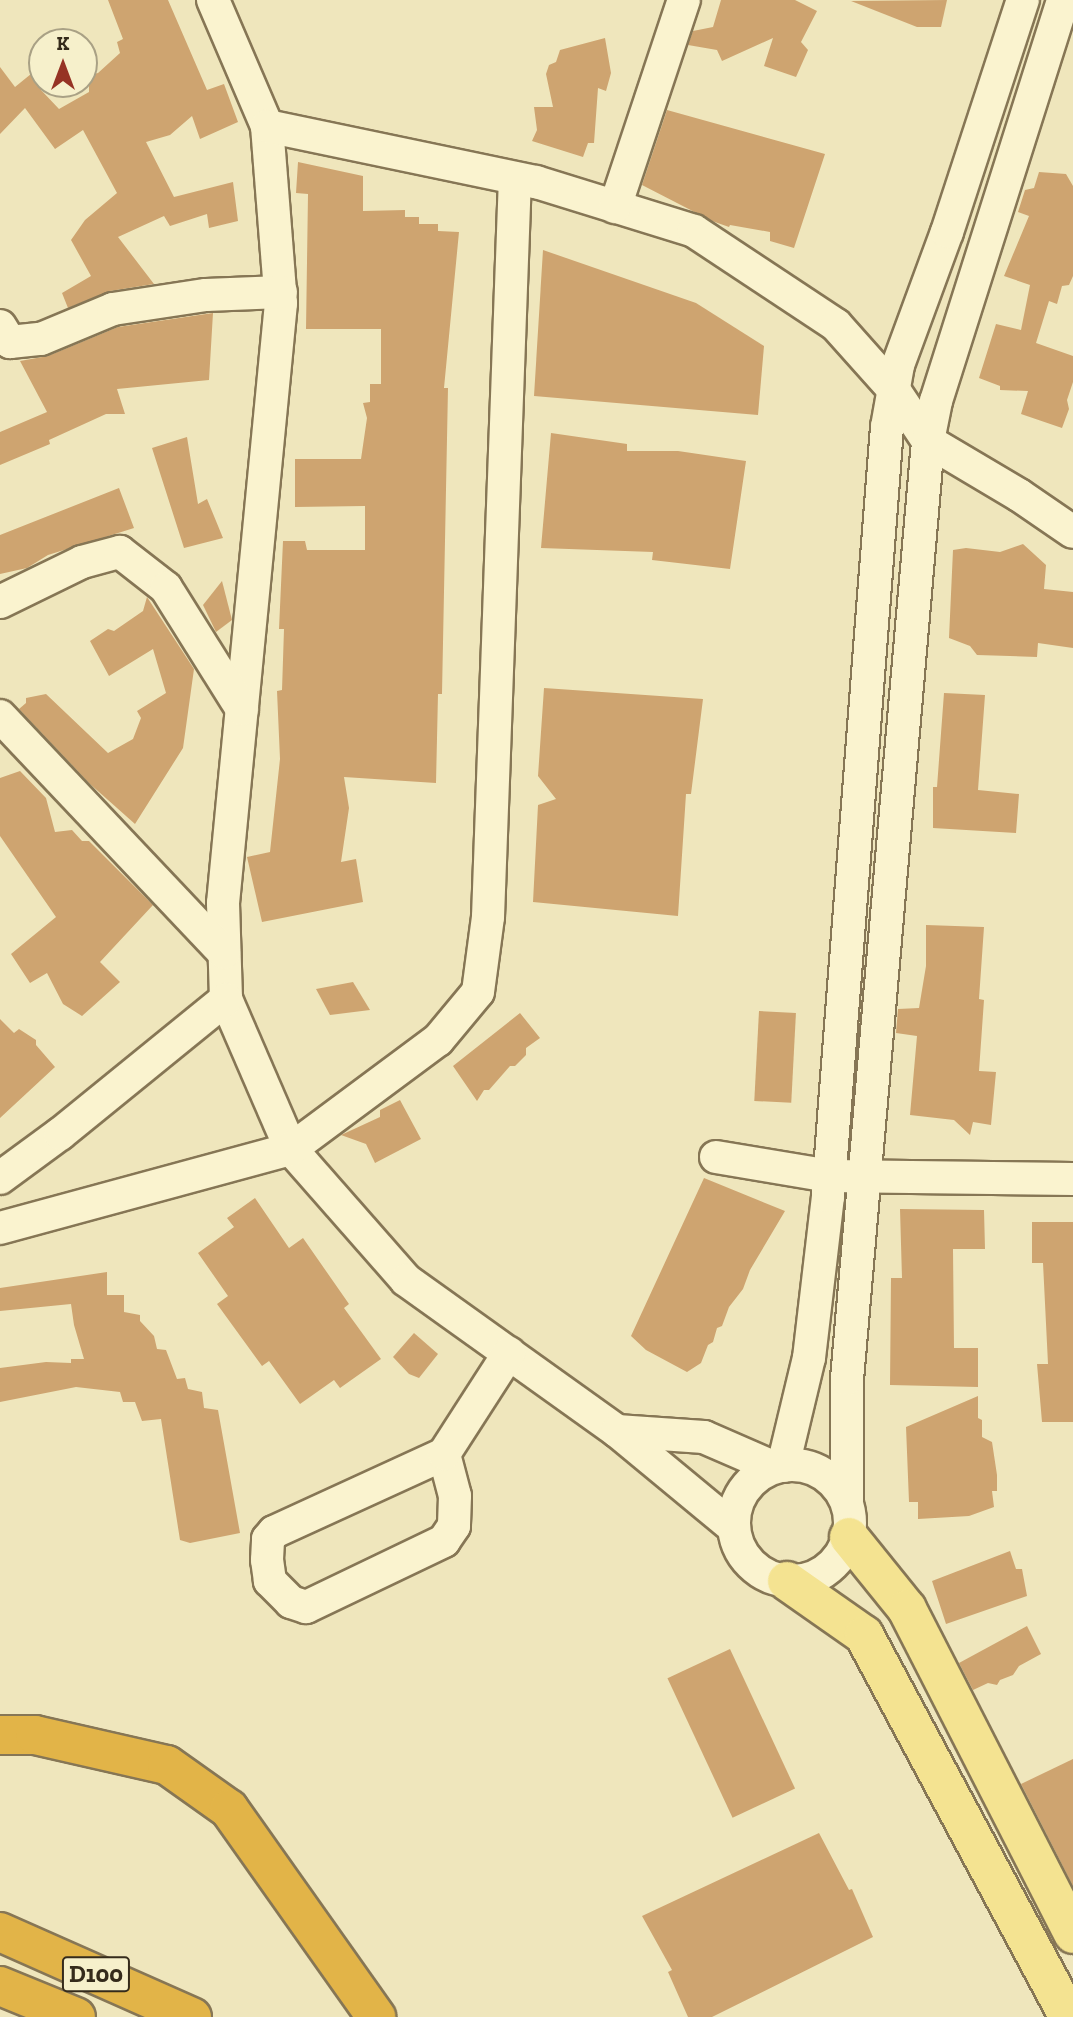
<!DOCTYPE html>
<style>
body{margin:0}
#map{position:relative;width:1073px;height:2017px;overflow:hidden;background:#efe6bc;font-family:"Zilla Slab",serif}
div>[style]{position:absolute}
.building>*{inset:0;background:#cea470;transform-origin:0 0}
.roads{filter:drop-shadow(2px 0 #867655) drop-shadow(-2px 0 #867655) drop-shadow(0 2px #867655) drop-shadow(0 -2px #867655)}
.minor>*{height:32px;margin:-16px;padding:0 16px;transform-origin:16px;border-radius:16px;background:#faf3cf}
.minor>.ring{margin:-16px;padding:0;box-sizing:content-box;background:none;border:32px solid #faf3cf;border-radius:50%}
.major>*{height:38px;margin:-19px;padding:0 19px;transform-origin:19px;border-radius:19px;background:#f4e391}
.highway>*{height:38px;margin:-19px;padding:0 19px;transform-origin:19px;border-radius:19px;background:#e2b448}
span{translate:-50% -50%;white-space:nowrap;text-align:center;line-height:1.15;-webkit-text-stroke:5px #f6f0cb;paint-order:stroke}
.shield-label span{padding:2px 5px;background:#f6f0cb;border:2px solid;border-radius:5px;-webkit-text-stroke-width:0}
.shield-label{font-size:24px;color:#352b1b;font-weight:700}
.north{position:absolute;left:28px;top:28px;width:70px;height:70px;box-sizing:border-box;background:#f6f0cb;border:2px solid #a9a185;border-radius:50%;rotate:0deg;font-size:19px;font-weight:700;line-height:28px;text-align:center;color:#352b1b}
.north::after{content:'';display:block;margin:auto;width:24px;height:32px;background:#963324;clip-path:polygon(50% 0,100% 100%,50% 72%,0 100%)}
</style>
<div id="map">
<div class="building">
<div style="clip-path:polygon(108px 0,168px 0,207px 90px,224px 84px,238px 122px,200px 139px,192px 116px,170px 135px,146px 142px,174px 197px,233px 182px,238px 221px,209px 228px,207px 214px,170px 226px,164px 216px,118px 237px,154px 284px,110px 291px,68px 308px,62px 293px,91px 276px,71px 240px,85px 220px,117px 193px,83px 130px,55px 149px,25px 108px,0 134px,0 67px,15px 87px,42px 65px,42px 84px,47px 84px,41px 90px,59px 109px,89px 92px,89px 75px,98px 73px,120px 53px,117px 42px,123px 39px)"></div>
<div style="clip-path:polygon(721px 0,795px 0,817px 11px,801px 42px,808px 50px,796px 77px,764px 66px,773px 38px,722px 61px,717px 50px,688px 45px,693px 31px,713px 27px)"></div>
<div style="clip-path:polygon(947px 0,941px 27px,917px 27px,851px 1px)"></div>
<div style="clip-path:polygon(605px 38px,611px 73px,606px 91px,598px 88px,594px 143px,588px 143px,583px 157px,532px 141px,537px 130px,534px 107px,553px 107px,546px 74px,549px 65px,556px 62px,560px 50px)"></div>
<div style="clip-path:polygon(667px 110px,825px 154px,794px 248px,770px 241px,770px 232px,730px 225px,729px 227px,712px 221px,642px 185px)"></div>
<div style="clip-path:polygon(298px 162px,363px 176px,363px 211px,405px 210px,405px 217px,419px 217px,419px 224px,438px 224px,438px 231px,459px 232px,444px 388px,448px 388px,442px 694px,438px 694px,436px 783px,344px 777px,349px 808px,341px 862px,356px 859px,363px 902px,262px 922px,247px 857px,270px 852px,280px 759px,277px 691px,282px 690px,284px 629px,279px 629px,283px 541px,305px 541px,307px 550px,365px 550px,365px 506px,295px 507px,295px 459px,361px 459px,367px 418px,363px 403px,370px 402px,370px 384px,381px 384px,381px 329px,306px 329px,308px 194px,296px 193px)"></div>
<div style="clip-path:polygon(1039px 172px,1066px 174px,1073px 186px,1073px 276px,1069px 285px,1062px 286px,1057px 304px,1049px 301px,1036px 343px,1073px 356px,1073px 382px,1067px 400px,1069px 409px,1062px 428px,1021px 414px,1028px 391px,1000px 390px,1000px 386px,979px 378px,996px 324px,1021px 330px,1030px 285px,1004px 276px,1029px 216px,1018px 212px,1025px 190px,1034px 188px)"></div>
<div style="clip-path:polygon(543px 250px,696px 303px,764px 346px,758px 415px,534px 396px)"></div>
<div style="clip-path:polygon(213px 313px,209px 380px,117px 389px,125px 414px,106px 414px,49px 440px,50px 444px,0 465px,0 432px,47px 412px,20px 361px,48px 356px,118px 327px)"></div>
<div style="clip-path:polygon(551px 433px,627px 444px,627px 451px,678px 451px,746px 461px,730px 569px,652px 560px,653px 552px,541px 548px)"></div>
<div style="clip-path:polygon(187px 437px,198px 504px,207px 499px,223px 538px,184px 548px,152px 448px)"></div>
<div style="clip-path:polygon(119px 488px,134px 528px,48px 555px,27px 568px,0 574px,0 535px)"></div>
<div style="clip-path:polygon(1023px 544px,1046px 565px,1044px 589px,1073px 592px,1073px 648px,1038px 643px,1037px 657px,977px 655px,970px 646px,949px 638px,953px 550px,966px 548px,1000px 552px)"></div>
<div style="clip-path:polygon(222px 581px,232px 620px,216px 632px,203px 605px)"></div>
<div style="clip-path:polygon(147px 597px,194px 669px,183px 748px,135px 824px,90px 784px,19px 709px,26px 703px,26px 698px,46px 694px,108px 753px,133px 739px,141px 718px,137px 711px,166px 693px,153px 649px,109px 676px,90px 641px,108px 629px,114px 631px,143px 611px)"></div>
<div style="clip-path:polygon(544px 688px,703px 699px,691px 794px,686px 794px,678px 916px,533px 902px,538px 805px,556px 799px,538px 776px)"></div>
<div style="clip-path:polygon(944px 693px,985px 695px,978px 790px,1019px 794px,1016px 833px,933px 828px,933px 787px,937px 787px)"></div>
<div style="clip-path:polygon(20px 771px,46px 798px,55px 832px,72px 830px,82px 841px,89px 841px,153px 905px,100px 962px,120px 982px,82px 1016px,63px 1004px,47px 973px,30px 983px,11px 954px,56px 917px,0 836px,0 778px)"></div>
<div style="clip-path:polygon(926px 925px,984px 927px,979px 999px,984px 1000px,979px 1071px,996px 1072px,991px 1125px,973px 1122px,970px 1135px,954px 1120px,910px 1115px,917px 1036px,896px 1033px,898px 1009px,919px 1008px,926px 966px)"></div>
<div style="clip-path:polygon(353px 982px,370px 1010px,330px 1015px,316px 989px)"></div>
<div style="left:759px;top:1011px;width:37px;height:90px;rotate:3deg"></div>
<div style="clip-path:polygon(520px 1013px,540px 1038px,526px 1048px,526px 1055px,515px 1066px,510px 1066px,489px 1090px,484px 1090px,477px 1101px,453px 1066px)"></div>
<div style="clip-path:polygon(0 1019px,14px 1033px,19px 1029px,36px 1040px,36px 1045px,55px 1067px,0 1118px)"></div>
<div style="clip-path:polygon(400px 1100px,421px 1139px,375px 1163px,366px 1144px,341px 1135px,380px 1117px,380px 1110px)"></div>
<div style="clip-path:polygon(704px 1178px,785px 1211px,750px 1270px,743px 1289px,729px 1307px,722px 1326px,717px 1328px,713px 1342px,708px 1345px,701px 1363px,687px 1372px,646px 1350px,631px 1336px)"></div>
<div style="clip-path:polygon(255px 1198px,289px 1248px,303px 1238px,349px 1304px,344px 1308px,381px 1359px,340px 1388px,334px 1380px,300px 1404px,269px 1361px,262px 1366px,217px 1304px,228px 1296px,198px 1253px,234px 1227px,227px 1218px)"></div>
<div style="clip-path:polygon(900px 1209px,984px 1210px,985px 1249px,953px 1249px,954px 1348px,978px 1348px,978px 1387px,890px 1385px,891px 1278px,902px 1278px)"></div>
<div style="clip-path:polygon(1032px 1222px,1073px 1222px,1073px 1422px,1042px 1422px,1037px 1364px,1048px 1364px,1043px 1263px,1032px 1263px)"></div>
<div style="clip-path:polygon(107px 1272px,107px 1295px,124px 1295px,124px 1312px,140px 1315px,140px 1321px,154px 1336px,157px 1349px,166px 1350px,177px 1379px,185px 1378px,188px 1389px,202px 1392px,204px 1408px,218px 1410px,240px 1533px,190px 1543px,180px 1540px,161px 1419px,142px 1421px,135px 1402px,123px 1402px,120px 1392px,76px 1387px,0 1402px,0 1368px,46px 1362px,71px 1363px,71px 1359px,84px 1359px,74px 1325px,71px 1304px,0 1311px,0 1288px)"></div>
<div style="clip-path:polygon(414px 1333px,438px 1354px,419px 1378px,409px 1374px,393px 1357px)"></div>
<div style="clip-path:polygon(978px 1396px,978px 1418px,982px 1420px,982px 1437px,992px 1442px,997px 1475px,997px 1491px,992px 1491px,994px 1507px,969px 1516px,918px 1519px,918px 1502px,909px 1502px,906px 1427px)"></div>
<div style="clip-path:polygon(1010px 1551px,1016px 1569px,1022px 1569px,1027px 1596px,946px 1624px,932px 1581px)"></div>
<div style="clip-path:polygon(1027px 1626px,1041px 1654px,1019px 1666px,1013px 1675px,1000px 1680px,997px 1685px,988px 1683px,973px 1690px,959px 1663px)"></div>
<div style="left:730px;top:1649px;width:154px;height:69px;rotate:65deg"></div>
<div style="clip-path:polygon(1073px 1759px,1073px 1886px,1021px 1784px)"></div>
<div style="clip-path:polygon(819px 1833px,849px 1890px,852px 1889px,873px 1937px,712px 2017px,688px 2017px,668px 1972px,672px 1970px,642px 1916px)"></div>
</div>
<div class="roads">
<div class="minor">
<div style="left:213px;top:0;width:137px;rotate:66.8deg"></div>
<div style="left:267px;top:126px;width:178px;rotate:85.5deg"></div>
<div style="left:281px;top:303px;width:603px;rotate:95.52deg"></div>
<div style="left:223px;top:903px;width:96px;rotate:88.2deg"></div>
<div style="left:226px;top:999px;width:163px;rotate:66.6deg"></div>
<div style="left:291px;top:1149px;width:174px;rotate:48.7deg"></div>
<div style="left:406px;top:1280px;width:259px;rotate:35.6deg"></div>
<div style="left:617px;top:1431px;width:151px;rotate:39.6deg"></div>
<div style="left:267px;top:126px;width:275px;rotate:11.8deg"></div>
<div style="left:536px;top:182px;width:165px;rotate:17.2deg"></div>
<div style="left:694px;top:231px;width:170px;rotate:33.5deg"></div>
<div style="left:836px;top:325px;width:87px;rotate:48.3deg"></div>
<div style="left:894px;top:390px;width:61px;rotate:56.3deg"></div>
<div style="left:928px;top:441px;width:106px;rotate:30.7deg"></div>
<div style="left:1019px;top:495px;width:65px;rotate:34.4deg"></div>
<div style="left:615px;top:207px;width:218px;rotate:-71.6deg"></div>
<div style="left:0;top:326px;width:19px;rotate:58deg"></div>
<div style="left:10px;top:342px;width:31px;rotate:-6deg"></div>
<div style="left:41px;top:339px;width:78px;rotate:-22.6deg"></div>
<div style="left:113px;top:309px;width:94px;rotate:-8.6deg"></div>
<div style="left:206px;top:295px;width:75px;rotate:-2.3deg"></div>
<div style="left:0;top:602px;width:91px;rotate:-26deg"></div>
<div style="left:82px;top:562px;width:39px;rotate:-15deg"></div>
<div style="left:120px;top:552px;width:58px;rotate:38deg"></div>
<div style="left:166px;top:588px;width:143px;rotate:57.9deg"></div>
<div style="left:0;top:716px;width:326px;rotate:46.6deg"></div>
<div style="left:716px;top:1157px;width:116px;rotate:9.5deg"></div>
<div style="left:830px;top:1176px;width:243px;rotate:0.7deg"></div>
<div style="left:0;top:1178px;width:74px;rotate:-36.3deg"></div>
<div style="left:60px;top:1134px;width:214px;rotate:-39.1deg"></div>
<div style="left:0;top:1228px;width:302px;rotate:-15.2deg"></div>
<div style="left:291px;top:1149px;width:183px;rotate:-36.6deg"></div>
<div style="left:438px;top:1040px;width:62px;rotate:-50.2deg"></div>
<div style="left:478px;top:992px;width:76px;rotate:-82.4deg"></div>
<div style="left:488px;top:917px;width:739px;rotate:-87.91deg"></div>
<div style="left:617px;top:1431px;width:87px;rotate:3.9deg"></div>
<div style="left:704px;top:1437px;width:75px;rotate:23.5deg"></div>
<div style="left:444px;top:1454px;width:43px;rotate:75.3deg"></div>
<div style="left:455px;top:1496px;width:30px;rotate:92deg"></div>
<div style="left:454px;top:1526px;width:18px;rotate:124deg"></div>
<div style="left:444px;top:1541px;width:153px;rotate:154.4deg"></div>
<div style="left:306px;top:1607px;width:16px;rotate:-162deg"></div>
<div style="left:291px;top:1602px;width:30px;rotate:-135deg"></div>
<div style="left:270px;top:1581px;width:21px;rotate:-98deg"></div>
<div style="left:267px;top:1560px;width:21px;rotate:-87deg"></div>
<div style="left:268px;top:1539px;width:9px;rotate:-49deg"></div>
<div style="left:274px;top:1532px;width:187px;rotate:-24.6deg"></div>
<div style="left:444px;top:1454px;width:120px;rotate:-57.2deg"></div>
<div class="ring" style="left:734px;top:1465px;width:84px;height:84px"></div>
<div style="left:783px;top:1466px;width:111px;rotate:-76.5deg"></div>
<div style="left:809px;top:1358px;width:163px;rotate:-83.3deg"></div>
<div style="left:828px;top:1196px;width:771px;rotate:-85.61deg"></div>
<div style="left:887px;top:427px;width:63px;rotate:-79.9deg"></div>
<div style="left:898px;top:365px;width:142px;rotate:-69.8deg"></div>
<div style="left:947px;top:232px;width:244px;rotate:-71.9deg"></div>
<div style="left:847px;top:1500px;width:121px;rotate:-90deg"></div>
<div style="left:847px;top:1379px;width:941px;rotate:-85.06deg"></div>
<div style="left:928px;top:441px;width:41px;rotate:-78.7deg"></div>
<div style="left:936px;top:401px;width:421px;rotate:-72.4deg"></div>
</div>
<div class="major">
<div style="left:849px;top:1537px;width:92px;rotate:51.1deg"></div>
<div style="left:907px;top:1609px;width:365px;rotate:62.9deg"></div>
<div style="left:787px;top:1581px;width:94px;rotate:35deg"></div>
<div style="left:864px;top:1635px;width:434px;rotate:61.8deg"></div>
</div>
<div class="highway">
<div style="left:0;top:1735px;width:35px"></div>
<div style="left:35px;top:1735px;width:135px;rotate:12.8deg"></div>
<div style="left:167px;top:1765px;width:76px;rotate:35.4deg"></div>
<div style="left:229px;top:1809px;width:255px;rotate:54.7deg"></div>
<div style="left:0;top:1932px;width:210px;rotate:23.9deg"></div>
<div style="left:0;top:1986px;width:82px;rotate:22.2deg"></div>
</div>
</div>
<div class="shield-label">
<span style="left:96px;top:1974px">D100</span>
</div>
<div class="north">K</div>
</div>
